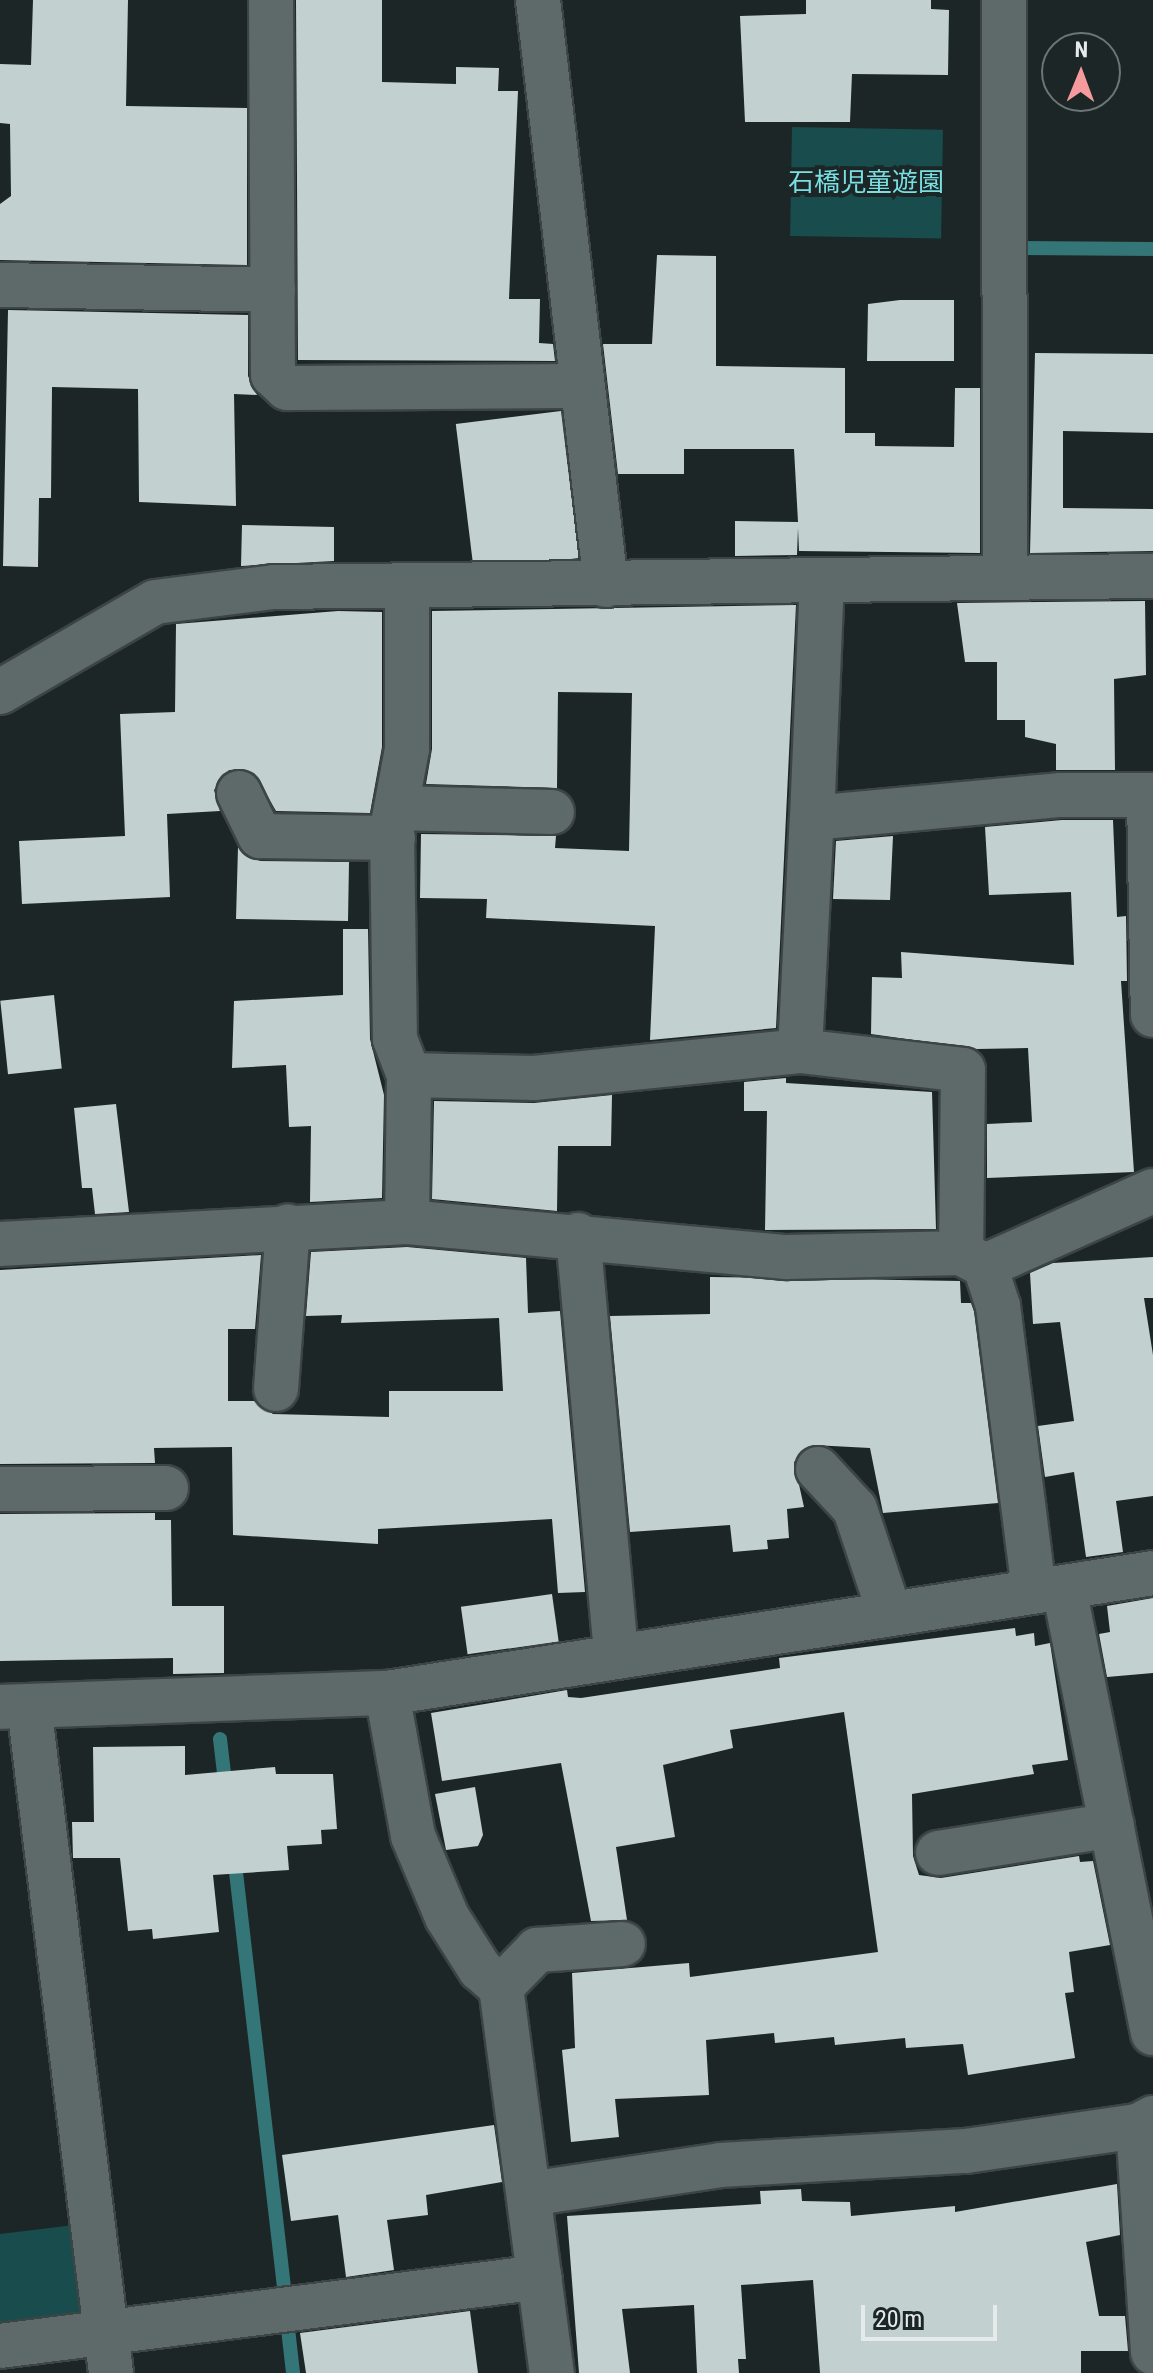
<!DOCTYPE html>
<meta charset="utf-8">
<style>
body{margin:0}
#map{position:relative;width:1153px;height:2373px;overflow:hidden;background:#1c2626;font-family:"Roboto Condensed","Noto Sans JP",sans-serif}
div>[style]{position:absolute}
.green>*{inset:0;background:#184c4d;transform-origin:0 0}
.stream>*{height:14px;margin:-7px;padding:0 7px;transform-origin:7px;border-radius:7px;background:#347577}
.building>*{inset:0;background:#c3d0d0;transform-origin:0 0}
.roads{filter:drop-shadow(2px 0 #3c4444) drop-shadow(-2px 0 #3c4444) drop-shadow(0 2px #3c4444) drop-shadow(0 -2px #3c4444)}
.minor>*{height:44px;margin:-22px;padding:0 22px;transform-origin:22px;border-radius:22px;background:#5e6969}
span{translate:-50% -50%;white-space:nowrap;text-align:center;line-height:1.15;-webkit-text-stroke:8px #1c2626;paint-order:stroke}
.park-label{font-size:26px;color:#79dfe2}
.north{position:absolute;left:1041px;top:32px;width:80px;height:80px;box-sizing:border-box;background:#1c2626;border:2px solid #6c7575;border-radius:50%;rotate:1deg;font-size:22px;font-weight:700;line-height:32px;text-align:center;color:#e5ebeb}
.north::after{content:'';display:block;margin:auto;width:28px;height:36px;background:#f59b9d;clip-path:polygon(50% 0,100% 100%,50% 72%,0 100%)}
.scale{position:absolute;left:861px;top:2305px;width:136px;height:36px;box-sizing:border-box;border:4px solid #e5ebeb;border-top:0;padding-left:10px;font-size:24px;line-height:28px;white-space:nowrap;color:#e5ebeb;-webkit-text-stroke:6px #1c2626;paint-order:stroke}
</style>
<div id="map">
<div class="green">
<div style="left:792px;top:127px;width:151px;height:109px;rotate:1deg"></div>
<div style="clip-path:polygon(74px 2225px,84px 2315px,0 2335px,0 2234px)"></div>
</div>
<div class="stream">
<div style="left:1020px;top:248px;width:133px;rotate:0.4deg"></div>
<div style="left:220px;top:1739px;width:51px;rotate:83.3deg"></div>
<div style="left:234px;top:1855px;width:444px;rotate:83.4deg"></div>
<div style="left:287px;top:2320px;width:53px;rotate:83.5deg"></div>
</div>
<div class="building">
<div style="clip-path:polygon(33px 0,128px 0,126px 106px,247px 108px,247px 265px,0 260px,0 204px,11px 196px,10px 124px,0 123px,0 64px,31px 65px)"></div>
<div style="clip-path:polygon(296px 0,382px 0,382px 82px,456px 84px,456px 67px,499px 68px,498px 91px,518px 91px,509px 299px,540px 299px,539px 343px,553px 344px,555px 361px,298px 360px)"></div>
<div style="clip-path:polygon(806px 0,931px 0,931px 9px,949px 10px,948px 75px,852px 74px,850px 122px,745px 122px,740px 16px,806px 14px)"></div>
<div style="clip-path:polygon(657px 255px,716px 256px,716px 366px,845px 368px,845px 433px,875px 433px,875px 446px,954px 447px,955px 388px,980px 388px,980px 553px,799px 551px,798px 528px,797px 555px,735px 556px,735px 521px,798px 522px,794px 449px,684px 449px,684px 474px,618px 474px,603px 344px,652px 344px)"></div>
<div style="clip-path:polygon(900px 300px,954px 300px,954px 361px,867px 361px,868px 304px)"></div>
<div style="clip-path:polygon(8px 310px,248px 315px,248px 376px,257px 395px,234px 394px,236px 506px,139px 502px,138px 389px,52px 387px,51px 498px,39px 498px,38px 567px,3px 566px)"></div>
<div style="clip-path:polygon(1035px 353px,1153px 354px,1153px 433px,1063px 431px,1063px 508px,1153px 509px,1153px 551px,1030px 553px)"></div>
<div style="left:561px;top:411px;width:148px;height:106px;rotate:83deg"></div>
<div style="clip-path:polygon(242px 525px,334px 527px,334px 561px,241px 566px)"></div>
<div style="clip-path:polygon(1145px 601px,1146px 675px,1114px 679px,1115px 770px,1056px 770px,1056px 744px,1025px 737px,1025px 720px,997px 720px,997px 662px,965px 662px,957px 603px)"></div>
<div style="clip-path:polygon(796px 605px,776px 1028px,650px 1040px,655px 926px,486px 918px,487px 899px,420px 898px,421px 834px,556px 836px,555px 848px,629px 851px,632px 693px,558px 692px,557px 788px,426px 784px,432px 749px,432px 611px)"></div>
<div style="clip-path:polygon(338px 611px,382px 612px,382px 747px,370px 813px,276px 811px,254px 773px,229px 770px,214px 790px,220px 811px,167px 814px,170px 897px,22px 904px,19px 841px,125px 836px,120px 714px,175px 712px,176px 624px)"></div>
<div style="clip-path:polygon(1062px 820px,1113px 820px,1117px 917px,1126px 916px,1127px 981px,1121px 981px,1134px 1172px,987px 1178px,987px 1124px,1032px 1122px,1028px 1048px,977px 1049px,871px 1034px,872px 977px,902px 978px,901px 952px,1074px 965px,1071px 892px,989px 895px,985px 827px)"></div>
<div style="clip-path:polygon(893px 836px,890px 900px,833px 899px,836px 841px)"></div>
<div style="clip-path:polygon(238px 847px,260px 861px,349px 862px,348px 921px,236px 919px)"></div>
<div style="clip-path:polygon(343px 929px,368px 929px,370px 1039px,384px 1095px,382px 1198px,310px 1202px,311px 1126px,289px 1127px,286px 1065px,232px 1068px,234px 1001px,343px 995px)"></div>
<div style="left:54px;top:995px;width:74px;height:54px;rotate:84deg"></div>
<div style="clip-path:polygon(786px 1078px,786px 1083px,932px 1092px,936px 1229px,765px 1230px,767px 1111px,744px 1111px,744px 1082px)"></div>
<div style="clip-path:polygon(612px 1095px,611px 1146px,558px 1146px,557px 1211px,432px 1199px,434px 1101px,534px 1103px)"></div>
<div style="clip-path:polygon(116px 1104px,129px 1212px,95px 1214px,92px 1188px,82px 1188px,74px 1108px)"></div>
<div style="clip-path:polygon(407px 1247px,526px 1258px,528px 1313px,560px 1311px,585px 1592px,558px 1593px,552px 1519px,378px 1529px,378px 1544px,233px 1535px,232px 1447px,154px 1448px,155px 1463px,0 1464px,0 1270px,261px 1255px,255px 1329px,228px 1329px,228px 1401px,254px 1401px,273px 1414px,389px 1417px,389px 1391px,503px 1391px,499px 1318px,341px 1323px,342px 1315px,306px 1316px,311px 1252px)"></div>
<div style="clip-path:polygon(1153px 1257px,1153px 1298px,1144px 1298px,1153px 1355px,1153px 1496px,1116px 1501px,1123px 1552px,1086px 1557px,1074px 1472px,1045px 1477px,1038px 1426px,1074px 1421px,1060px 1322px,1033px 1324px,1030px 1273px,1053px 1263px)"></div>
<div style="clip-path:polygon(710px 1277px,960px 1281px,961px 1303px,971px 1303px,974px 1311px,998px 1503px,883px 1513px,870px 1448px,813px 1445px,794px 1462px,804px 1507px,787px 1509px,789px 1538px,767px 1540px,768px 1549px,733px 1552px,730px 1525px,630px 1532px,610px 1316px,710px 1314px)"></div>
<div style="clip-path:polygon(155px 1513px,155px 1520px,171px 1520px,172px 1606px,224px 1606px,224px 1673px,173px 1674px,173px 1658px,0 1661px,0 1514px)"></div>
<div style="left:552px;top:1594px;width:48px;height:92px;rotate:82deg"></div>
<div style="clip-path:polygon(1153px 1598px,1153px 1673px,1107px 1677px,1099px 1634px,1110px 1632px,1107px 1606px)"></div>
<div style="clip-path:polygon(1015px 1628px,1016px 1636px,1034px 1633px,1035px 1646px,1050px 1643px,1068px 1760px,1032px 1765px,1034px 1774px,912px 1794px,913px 1856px,919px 1875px,941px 1878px,1079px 1856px,1080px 1862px,1093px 1861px,1110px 1945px,1069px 1952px,1074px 1992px,1065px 1993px,1075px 2058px,968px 2075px,963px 2044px,906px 2048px,905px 2038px,835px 2045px,834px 2037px,775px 2043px,774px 2033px,706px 2040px,709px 2095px,615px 2099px,619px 2137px,571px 2142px,562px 2050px,575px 2048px,572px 1973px,689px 1963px,690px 1977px,878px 1952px,844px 1712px,730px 1730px,733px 1748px,663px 1765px,675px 1837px,616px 1847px,627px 1920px,591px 1921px,561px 1763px,442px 1781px,431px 1713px,567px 1690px,568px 1697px,581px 1698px,780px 1668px,779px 1658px)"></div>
<div style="clip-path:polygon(185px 1746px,185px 1775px,275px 1767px,276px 1774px,333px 1774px,337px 1829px,321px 1830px,322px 1844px,287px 1846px,289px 1870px,213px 1875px,219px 1932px,153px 1939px,152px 1929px,128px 1931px,120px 1858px,73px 1858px,72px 1822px,94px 1822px,93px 1747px)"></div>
<div style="clip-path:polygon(475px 1787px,483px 1835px,478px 1846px,446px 1850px,435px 1794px)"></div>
<div style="clip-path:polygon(494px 2125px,502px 2182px,426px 2195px,428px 2215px,387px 2220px,394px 2270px,346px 2277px,338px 2215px,291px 2221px,282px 2155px)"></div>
<div style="clip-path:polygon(1117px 2184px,1120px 2235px,1086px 2242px,1099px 2316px,1125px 2316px,1128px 2351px,1081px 2351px,1081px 2373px,820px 2373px,813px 2280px,741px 2285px,746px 2359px,738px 2359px,739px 2373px,697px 2373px,694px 2305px,622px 2309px,630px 2373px,579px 2373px,567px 2216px,761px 2204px,760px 2191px,801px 2189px,802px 2201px,850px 2202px,851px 2216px,955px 2206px,955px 2212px)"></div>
<div style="clip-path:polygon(470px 2311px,478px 2373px,306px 2373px,300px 2333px)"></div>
</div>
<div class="roads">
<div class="minor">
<div style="left:271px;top:0;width:375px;rotate:89.7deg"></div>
<div style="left:273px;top:375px;width:19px;rotate:43deg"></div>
<div style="left:287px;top:388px;width:295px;rotate:-0.4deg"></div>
<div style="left:538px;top:0;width:589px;rotate:83.37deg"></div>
<div style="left:1004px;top:0;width:574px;rotate:89.9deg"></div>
<div style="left:0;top:285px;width:273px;rotate:1deg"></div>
<div style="left:407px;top:590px;width:159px;rotate:90deg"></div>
<div style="left:407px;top:749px;width:81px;rotate:100.6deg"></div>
<div style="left:392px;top:829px;width:210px;rotate:89.2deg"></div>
<div style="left:395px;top:1039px;width:39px;rotate:69deg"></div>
<div style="left:409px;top:1075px;width:125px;rotate:1.4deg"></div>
<div style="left:534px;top:1078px;width:267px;rotate:-5.8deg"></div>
<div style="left:800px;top:1051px;width:164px;rotate:6.6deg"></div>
<div style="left:963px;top:1070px;width:183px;rotate:90.6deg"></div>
<div style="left:0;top:692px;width:179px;rotate:-30.1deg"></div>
<div style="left:155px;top:602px;width:120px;rotate:-7.2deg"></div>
<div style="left:274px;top:587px;width:879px;rotate:-0.72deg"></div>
<div style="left:239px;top:793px;width:48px;rotate:64deg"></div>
<div style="left:260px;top:836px;width:133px;rotate:0.9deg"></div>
<div style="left:1149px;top:795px;width:220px;rotate:89deg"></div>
<div style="left:396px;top:808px;width:156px;rotate:1.5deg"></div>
<div style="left:812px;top:818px;width:235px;rotate:-87.6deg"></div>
<div style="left:800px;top:1051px;width:233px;rotate:-87.1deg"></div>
<div style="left:812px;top:818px;width:250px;rotate:-5.3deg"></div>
<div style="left:1061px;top:795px;width:92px"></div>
<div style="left:407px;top:1222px;width:147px;rotate:-89.2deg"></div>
<div style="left:578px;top:1235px;width:423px;rotate:84.8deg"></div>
<div style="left:0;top:1244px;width:408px;rotate:-3.1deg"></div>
<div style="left:407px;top:1222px;width:381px;rotate:5.3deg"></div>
<div style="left:786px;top:1257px;width:175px;rotate:-1.3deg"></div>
<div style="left:961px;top:1253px;width:27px;rotate:28deg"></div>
<div style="left:985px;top:1266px;width:42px;rotate:72deg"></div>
<div style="left:998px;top:1306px;width:287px;rotate:82.8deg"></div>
<div style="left:985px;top:1266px;width:184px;rotate:-24.1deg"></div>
<div style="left:276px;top:1389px;width:163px;rotate:-85.8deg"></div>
<div style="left:818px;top:1469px;width:54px;rotate:47.2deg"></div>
<div style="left:855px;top:1509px;width:111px;rotate:71.6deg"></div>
<div style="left:0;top:1489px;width:166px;rotate:-0.3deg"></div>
<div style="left:1064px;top:1588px;width:454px;rotate:78.7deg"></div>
<div style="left:387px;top:1693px;width:145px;rotate:79.7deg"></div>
<div style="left:413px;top:1836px;width:88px;rotate:67.2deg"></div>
<div style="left:447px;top:1917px;width:62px;rotate:57.6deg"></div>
<div style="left:480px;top:1969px;width:28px;rotate:41deg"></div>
<div style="left:501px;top:1987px;width:389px;rotate:82.5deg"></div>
<div style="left:29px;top:1706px;width:672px;rotate:82.99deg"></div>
<div style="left:0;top:1707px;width:387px;rotate:-2.1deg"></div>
<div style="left:387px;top:1693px;width:775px;rotate:-8.9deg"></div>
<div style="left:938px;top:1853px;width:176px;rotate:-9.1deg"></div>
<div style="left:501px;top:1987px;width:52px;rotate:-45.8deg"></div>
<div style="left:537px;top:1950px;width:86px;rotate:-4deg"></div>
<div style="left:1138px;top:2126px;width:227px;rotate:86.2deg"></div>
<div style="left:529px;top:2194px;width:193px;rotate:-8.6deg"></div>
<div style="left:720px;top:2165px;width:246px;rotate:-3.3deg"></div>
<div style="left:966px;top:2151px;width:174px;rotate:-8.3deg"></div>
<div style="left:1138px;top:2126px;width:17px;rotate:-28deg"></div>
<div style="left:0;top:2346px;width:544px;rotate:-7.28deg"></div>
</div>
</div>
<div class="park-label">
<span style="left:866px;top:183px">石橋児童遊園</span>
</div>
<div class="north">N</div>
<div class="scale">20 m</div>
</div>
